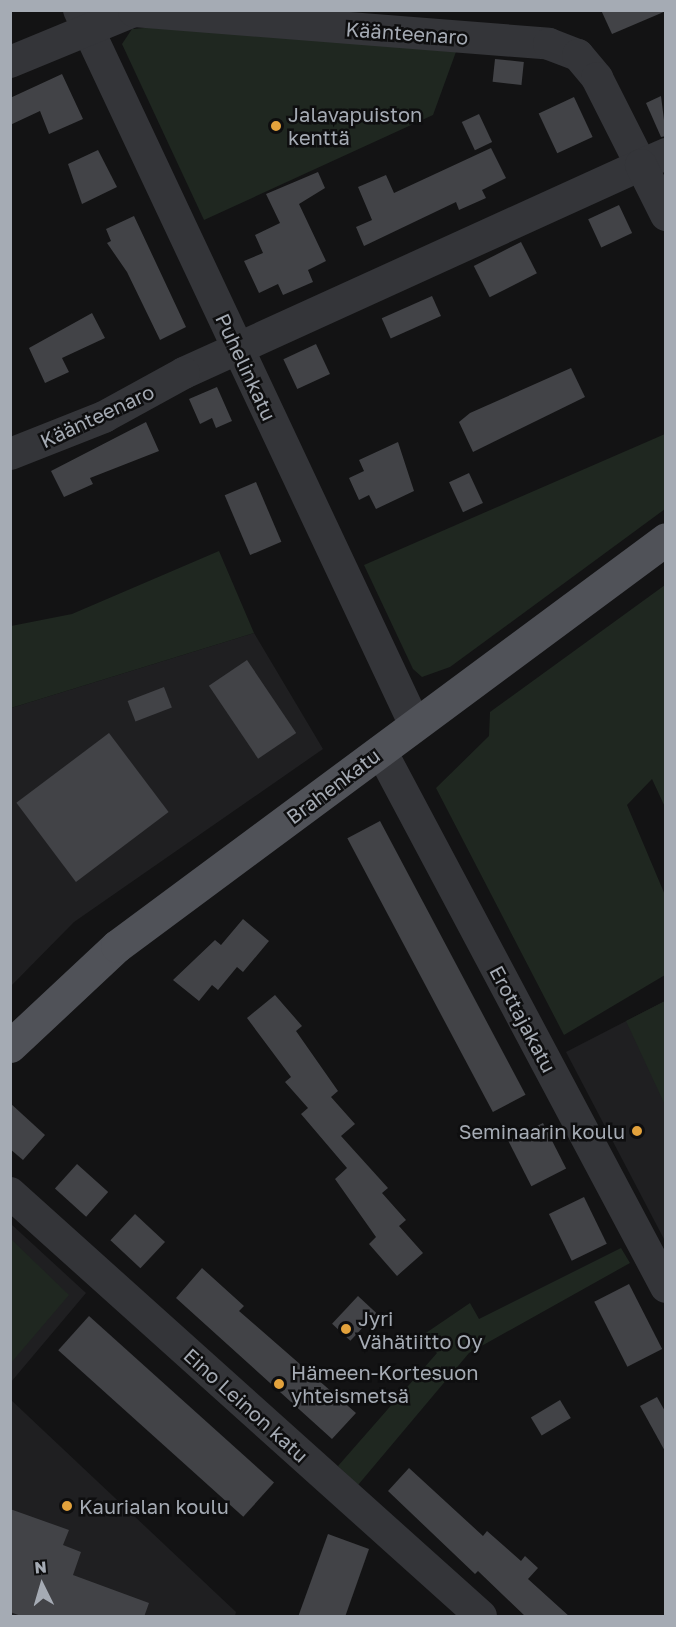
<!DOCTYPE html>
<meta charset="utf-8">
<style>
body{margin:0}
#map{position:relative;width:676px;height:1627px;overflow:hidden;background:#131314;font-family:"Golos Text",sans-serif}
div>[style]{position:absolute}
.built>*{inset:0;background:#1f1f21}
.green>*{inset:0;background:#1f2720}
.building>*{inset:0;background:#424347;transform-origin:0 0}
.minor>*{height:32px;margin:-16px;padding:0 16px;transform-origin:16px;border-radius:16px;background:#343539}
.major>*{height:33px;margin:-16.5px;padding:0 16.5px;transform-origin:16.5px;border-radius:16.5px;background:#505258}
.dots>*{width:16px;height:16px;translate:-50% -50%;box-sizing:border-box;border:3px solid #0e0e0f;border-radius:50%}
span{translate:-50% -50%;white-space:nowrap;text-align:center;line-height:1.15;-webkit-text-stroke:5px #0e0e0f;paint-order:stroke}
.street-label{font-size:20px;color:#a5abb4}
.poi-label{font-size:20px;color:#a5abb4}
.left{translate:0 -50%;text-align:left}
.right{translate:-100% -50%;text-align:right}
.frame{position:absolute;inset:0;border:12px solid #a5abb4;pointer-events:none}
.north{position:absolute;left:12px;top:1555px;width:60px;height:60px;-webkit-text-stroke:4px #0e0e0f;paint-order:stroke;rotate:355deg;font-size:16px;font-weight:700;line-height:24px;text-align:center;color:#a5abb4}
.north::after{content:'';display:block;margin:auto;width:21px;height:27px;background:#a5abb4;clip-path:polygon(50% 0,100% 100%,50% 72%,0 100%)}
</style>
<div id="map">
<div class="built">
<div style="clip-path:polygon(254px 633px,323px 749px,74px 922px,11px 986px,11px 708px)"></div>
<div style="clip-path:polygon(665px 1001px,665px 1241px,566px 1052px)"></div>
<div style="clip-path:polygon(11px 1224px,86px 1293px,11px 1382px)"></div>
<div style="clip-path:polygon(10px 1399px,236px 1612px,235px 1616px,11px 1616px)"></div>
</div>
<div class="green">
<div style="clip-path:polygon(178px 25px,457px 49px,433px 115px,204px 220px,122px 44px,132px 29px)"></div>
<div style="clip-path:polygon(665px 434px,665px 509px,450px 667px,422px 677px,413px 669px,364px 565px)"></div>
<div style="clip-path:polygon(219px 551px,254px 633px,11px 708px,11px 626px,72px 614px)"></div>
<div style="clip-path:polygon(665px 585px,665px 807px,652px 779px,627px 805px,665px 895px,665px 975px,564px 1035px,436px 788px,489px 736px,490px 712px)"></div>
<div style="clip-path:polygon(665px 1001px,665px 1105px,626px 1021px)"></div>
<div style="clip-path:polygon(11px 1239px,69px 1295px,11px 1363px)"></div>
<div style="clip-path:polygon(621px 1248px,630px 1263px,469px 1353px,358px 1485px,338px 1466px,437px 1353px,420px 1337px,470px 1303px,479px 1319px)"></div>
</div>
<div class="building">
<div style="clip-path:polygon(601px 10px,666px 10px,666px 11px,612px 34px)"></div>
<div style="left:495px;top:59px;width:29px;height:23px;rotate:6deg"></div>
<div style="clip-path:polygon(62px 74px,83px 119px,49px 134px,40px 111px,10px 125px,10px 98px)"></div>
<div style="clip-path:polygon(661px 96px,666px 136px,661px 137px,646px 103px)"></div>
<div style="left:574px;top:97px;width:44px;height:39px;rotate:65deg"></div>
<div style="left:479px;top:114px;width:31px;height:19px;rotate:65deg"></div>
<div style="clip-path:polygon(491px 148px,506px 178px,482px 190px,486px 198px,459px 210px,456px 202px,364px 246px,356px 227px,372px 220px,358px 187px,386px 175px,394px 193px)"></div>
<div style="clip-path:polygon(98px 150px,117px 187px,82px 204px,68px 164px)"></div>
<div style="clip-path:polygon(318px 172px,325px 188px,299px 204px,326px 261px,308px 270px,313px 282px,283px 295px,278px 284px,259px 293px,244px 261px,263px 253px,255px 235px,280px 223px,266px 194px)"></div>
<div style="left:619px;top:205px;width:31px;height:34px;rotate:65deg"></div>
<div style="clip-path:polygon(134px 216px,186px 327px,160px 340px,127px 272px,107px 243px,111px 241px,106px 229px)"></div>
<div style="left:521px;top:242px;width:35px;height:53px;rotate:63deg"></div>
<div style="left:432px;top:296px;width:22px;height:55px;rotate:66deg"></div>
<div style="clip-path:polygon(92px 313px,105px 338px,62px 358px,69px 372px,45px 383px,29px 348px)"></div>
<div style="left:316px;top:344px;width:33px;height:36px;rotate:65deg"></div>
<div style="clip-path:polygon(571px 368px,585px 397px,473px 452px,459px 422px,470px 413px)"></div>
<div style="clip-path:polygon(217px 387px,232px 421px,216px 428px,212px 418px,200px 424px,189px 399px)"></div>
<div style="clip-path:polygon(146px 422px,159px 451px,90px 478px,93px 484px,64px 497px,51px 471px)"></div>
<div style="clip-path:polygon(398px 442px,414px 491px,376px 509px,369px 495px,359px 500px,349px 478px,364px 471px,359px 460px)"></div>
<div style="left:469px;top:473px;width:33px;height:22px;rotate:65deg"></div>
<div style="left:256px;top:482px;width:65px;height:34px;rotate:67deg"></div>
<div style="left:247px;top:660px;width:88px;height:46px;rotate:56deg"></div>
<div style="left:164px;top:687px;width:22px;height:39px;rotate:69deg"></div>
<div style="left:109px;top:733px;width:99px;height:116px;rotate:53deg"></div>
<div style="left:380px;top:821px;width:310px;height:37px;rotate:62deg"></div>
<div style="clip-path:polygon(243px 919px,269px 941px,243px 972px,237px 967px,218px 990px,212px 985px,199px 1001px,173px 980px,215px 940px,221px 945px)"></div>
<div style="clip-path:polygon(275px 995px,302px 1026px,296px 1031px,338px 1091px,331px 1097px,355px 1124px,341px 1136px,388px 1188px,382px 1193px,406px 1220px,399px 1226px,423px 1253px,397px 1276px,369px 1244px,376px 1237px,335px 1179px,347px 1168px,301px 1114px,308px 1108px,285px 1082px,291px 1077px,247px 1018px)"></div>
<div style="clip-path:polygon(10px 1103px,45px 1135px,23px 1160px,10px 1149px)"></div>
<div style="left:543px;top:1123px;width:51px;height:39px;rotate:63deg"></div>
<div style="left:77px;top:1164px;width:42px;height:33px;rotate:42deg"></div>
<div style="left:584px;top:1197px;width:52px;height:39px;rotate:64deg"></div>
<div style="left:135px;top:1214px;width:41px;height:36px;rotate:43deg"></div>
<div style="clip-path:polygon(202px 1268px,244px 1306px,239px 1311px,356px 1413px,332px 1439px,176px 1298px)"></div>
<div style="left:629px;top:1284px;width:73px;height:39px;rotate:63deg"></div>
<div style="left:358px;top:1296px;width:25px;height:38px;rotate:43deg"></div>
<div style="left:89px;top:1316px;width:249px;height:46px;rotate:42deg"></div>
<div style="clip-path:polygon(657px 1397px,666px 1413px,666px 1453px,640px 1406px)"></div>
<div style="left:560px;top:1400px;width:21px;height:34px;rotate:59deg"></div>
<div style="clip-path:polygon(409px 1468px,483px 1536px,487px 1531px,521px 1561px,525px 1556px,538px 1568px,528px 1579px,570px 1617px,526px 1617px,478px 1571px,475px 1574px,388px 1491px)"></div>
<div style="clip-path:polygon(10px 1509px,69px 1530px,63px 1545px,81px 1552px,73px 1575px,149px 1603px,144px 1617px,24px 1617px,10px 1612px)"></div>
<div style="clip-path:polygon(328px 1534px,369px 1549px,345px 1617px,298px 1617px)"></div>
</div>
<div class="minor">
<div style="left:79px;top:10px;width:788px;rotate:64.83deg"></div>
<div style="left:10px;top:62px;width:134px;rotate:-22.4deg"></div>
<div style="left:134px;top:11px;width:416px;rotate:4.5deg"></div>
<div style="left:549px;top:44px;width:31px;rotate:21deg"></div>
<div style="left:578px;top:55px;width:30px;rotate:50deg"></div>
<div style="left:597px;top:78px;width:97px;rotate:63.2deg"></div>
<div style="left:641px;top:165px;width:502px;rotate:155.53deg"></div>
<div style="left:184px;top:373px;width:91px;rotate:151.2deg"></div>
<div style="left:104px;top:417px;width:101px;rotate:158.5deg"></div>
<div style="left:666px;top:154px;width:27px;rotate:156deg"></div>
<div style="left:641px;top:165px;width:56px;rotate:63.4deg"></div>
<div style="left:381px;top:751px;width:607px;rotate:62deg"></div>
<div style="left:10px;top:1193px;width:633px;rotate:41.93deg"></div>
</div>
<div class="major">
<div style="left:10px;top:1046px;width:146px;rotate:-43.1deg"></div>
<div style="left:117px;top:946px;width:683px;rotate:-36.55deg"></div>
</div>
<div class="dots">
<div style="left:276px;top:126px;background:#e3a23c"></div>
<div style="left:637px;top:1131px;background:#e3a23c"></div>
<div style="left:346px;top:1329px;background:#e3a23c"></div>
<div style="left:279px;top:1384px;background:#e3a23c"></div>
<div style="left:67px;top:1506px;background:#e3a23c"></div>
</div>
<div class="street-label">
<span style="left:407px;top:33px;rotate:4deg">Käänteenaro</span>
<span style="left:246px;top:367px;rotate:65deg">Puhelinkatu</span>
<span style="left:97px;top:416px;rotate:-25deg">Käänteenaro</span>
<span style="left:333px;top:786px;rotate:-37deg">Brahenkatu</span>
<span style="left:523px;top:1019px;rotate:62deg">Erottajakatu</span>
<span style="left:246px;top:1405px;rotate:42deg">Eino Leinon katu</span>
</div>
<div class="poi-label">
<span class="left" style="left:288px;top:126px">Jalavapuiston<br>kenttä</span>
<span class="right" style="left:625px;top:1131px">Seminaarin koulu</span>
<span class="left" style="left:358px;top:1330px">Jyri<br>Vähätiitto Oy</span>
<span class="left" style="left:291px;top:1384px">Hämeen-Kortesuon<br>yhteismetsä</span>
<span class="left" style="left:79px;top:1506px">Kaurialan koulu</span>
</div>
<div class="frame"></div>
<div class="north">N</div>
</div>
